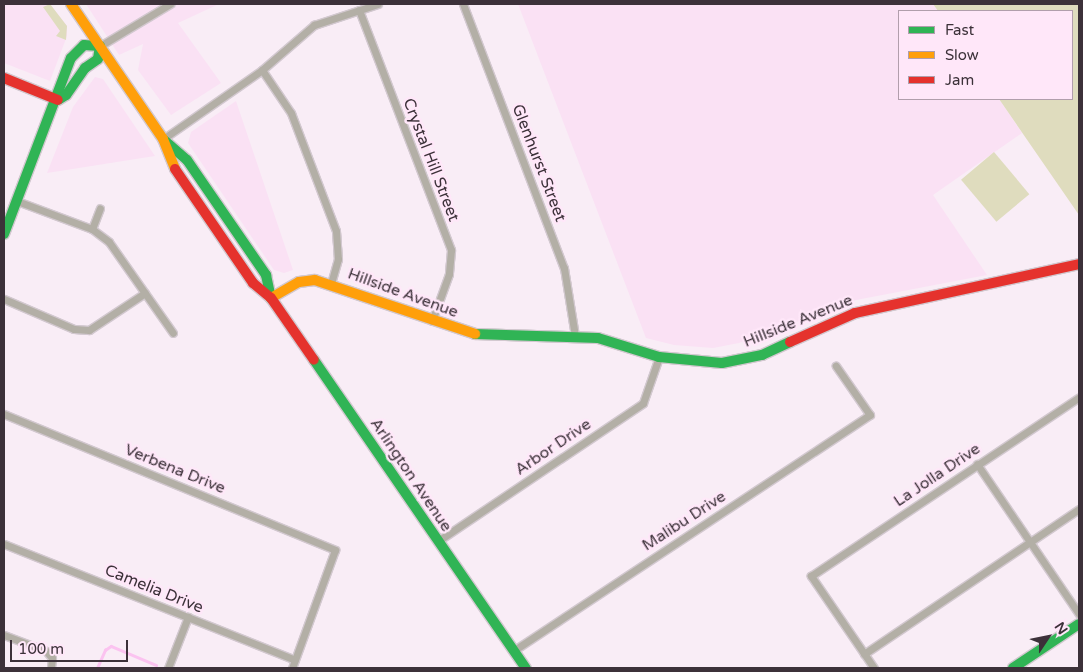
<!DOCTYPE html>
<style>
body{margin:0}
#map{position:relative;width:1083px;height:672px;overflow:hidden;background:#f9edf6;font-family:"Varela Round",sans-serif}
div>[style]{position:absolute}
.built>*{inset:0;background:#fae1f4}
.green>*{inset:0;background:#dfdcbe;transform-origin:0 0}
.stream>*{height:2.5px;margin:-1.25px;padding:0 1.25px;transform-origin:1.25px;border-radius:1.25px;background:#fbc3f0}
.roads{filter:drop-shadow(1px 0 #d2c8cf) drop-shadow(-1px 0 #d2c8cf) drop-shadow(0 1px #d2c8cf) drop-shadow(0 -1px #d2c8cf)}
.street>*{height:7px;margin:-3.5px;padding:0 3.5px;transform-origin:3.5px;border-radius:3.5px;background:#b3afa6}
.fast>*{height:10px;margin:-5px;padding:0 5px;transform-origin:5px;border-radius:5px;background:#30b455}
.slow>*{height:10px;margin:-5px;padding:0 5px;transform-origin:5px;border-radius:5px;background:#ff9f0a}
.jam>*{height:10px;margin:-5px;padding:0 5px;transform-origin:5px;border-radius:5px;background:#e5322d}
span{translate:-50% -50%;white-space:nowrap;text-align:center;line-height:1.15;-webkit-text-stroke:5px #ffe7f9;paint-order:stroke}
.street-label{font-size:16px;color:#3c3139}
.frame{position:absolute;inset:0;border:5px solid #3c3139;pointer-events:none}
.legend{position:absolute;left:898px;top:10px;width:175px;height:90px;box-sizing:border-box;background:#ffe7f9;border:1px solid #b19eac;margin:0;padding:6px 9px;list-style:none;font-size:15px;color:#3c3139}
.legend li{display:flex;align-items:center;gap:10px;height:25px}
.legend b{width:25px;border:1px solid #b19eac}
.north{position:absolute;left:1023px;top:612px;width:50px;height:50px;-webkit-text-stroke:4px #ffe7f9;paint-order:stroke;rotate:56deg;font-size:14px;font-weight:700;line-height:20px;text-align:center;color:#3c3139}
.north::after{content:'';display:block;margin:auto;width:18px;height:22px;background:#3c3139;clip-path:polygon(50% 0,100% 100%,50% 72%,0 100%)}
.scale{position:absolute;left:10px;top:640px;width:118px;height:22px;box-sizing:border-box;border:2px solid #3c3139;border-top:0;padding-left:6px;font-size:15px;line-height:18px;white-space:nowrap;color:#3c3139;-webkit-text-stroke:4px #ffe7f9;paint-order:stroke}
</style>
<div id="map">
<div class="built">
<div style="clip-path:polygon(4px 4px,50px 4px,67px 26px,67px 36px,50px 81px,4px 63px)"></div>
<div style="clip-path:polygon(86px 4px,219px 4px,178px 23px,221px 83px,171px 115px,138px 70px,143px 44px,119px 55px)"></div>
<div style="clip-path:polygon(518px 4px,933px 4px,938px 11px,899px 11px,899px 99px,999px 99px,1022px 133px,933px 195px,987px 275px,856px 300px,739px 343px,713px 348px,674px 345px,646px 338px)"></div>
<div style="clip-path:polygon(95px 77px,103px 79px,155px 156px,47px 173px,73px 107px)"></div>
<div style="clip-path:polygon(236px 101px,293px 270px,284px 273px,274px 270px,188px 143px,191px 132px)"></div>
</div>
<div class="green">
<div style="clip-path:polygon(50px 4px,67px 26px,66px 40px,56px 36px,60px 31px,43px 7px)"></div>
<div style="clip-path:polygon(933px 4px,1078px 4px,1079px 215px,999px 99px,1072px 99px,1072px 11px,938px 11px)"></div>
<div style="left:994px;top:152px;width:55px;height:43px;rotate:50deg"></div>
</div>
<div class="stream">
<div style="left:97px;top:668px;width:20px;rotate:-66deg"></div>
<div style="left:105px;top:650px;width:7px;rotate:-34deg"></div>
<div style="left:111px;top:646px;width:49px;rotate:22.9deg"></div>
</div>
<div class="roads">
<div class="street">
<div style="left:463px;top:4px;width:283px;rotate:69.1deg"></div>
<div style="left:564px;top:268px;width:69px;rotate:80.8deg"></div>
<div style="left:359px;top:10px;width:257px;rotate:69deg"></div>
<div style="left:451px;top:250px;width:24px;rotate:95deg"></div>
<div style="left:449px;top:274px;width:50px;rotate:109.9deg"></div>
<div style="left:100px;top:46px;width:82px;rotate:-31deg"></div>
<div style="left:262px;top:70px;width:52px;rotate:56deg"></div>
<div style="left:291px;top:113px;width:126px;rotate:69.1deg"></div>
<div style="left:336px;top:231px;width:28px;rotate:86deg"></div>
<div style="left:338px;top:259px;width:26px;rotate:106deg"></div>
<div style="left:163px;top:139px;width:121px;rotate:-34.9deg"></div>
<div style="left:262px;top:70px;width:69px;rotate:-40.9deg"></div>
<div style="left:314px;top:25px;width:67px;rotate:-18.2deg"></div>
<div style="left:17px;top:201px;width:80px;rotate:20.5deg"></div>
<div style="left:92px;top:229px;width:21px;rotate:37deg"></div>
<div style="left:109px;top:242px;width:111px;rotate:54.9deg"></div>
<div style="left:92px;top:229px;width:22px;rotate:-69deg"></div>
<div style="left:4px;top:299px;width:76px;rotate:23.2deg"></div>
<div style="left:74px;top:329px;width:15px;rotate:4deg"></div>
<div style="left:89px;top:330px;width:67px;rotate:-33.5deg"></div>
<div style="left:4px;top:414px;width:358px;rotate:22.3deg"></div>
<div style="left:335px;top:550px;width:126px;rotate:110deg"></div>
<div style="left:977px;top:464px;width:181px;rotate:55.8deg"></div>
<div style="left:438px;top:541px;width:247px;rotate:-33.9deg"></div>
<div style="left:643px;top:403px;width:49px;rotate:-70.8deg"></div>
<div style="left:4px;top:544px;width:313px;rotate:21.7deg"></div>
<div style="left:4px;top:635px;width:45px;rotate:20.9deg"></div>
<div style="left:46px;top:651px;width:9px;rotate:49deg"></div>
<div style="left:52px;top:658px;width:10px;rotate:96deg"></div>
<div style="left:513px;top:651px;width:428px;rotate:-33.5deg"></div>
<div style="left:870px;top:415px;width:60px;rotate:-124.8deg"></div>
<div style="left:864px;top:654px;width:259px;rotate:-34deg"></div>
<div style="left:168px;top:668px;width:55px;rotate:-68.6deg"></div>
<div style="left:874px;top:668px;width:112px;rotate:-124.4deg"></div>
<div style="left:811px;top:576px;width:322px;rotate:-33.7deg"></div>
</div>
<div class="fast">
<div style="left:164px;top:140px;width:30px;rotate:41deg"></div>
<div style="left:187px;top:160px;width:140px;rotate:55.5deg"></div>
<div style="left:266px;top:275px;width:24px;rotate:78deg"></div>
<div style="left:4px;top:234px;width:188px;rotate:-69.2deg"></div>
<div style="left:71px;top:58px;width:18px;rotate:-45deg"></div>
<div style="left:84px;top:45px;width:16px;rotate:4deg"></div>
<div style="left:100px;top:46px;width:13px;rotate:99deg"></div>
<div style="left:98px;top:59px;width:16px;rotate:145deg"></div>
<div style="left:85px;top:68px;width:33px;rotate:125deg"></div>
<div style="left:66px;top:95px;width:9px;rotate:148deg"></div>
<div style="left:475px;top:334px;width:123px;rotate:1.9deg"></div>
<div style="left:598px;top:338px;width:64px;rotate:17.3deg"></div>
<div style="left:659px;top:357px;width:63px;rotate:5.4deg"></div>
<div style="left:722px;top:363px;width:41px;rotate:-11.3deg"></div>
<div style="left:762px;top:355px;width:31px;rotate:-25deg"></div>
<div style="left:314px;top:360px;width:374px;rotate:55.5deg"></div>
<div style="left:1013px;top:668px;width:79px;rotate:-33.7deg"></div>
</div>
<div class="slow">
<div style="left:71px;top:4px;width:163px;rotate:55.7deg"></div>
<div style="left:163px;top:139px;width:32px;rotate:68deg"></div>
<div style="left:271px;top:298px;width:32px;rotate:-30deg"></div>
<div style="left:299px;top:282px;width:16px;rotate:-7deg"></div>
<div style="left:315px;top:280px;width:169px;rotate:18.6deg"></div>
</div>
<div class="jam">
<div style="left:4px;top:78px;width:58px;rotate:22.2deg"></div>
<div style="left:175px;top:169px;width:138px;rotate:55.6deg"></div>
<div style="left:253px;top:283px;width:23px;rotate:40deg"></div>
<div style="left:271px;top:298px;width:75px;rotate:55.3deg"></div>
<div style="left:790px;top:342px;width:71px;rotate:-24deg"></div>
<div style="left:855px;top:313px;width:229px;rotate:-12.3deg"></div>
</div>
</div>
<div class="street-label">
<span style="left:431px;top:160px;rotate:69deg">Crystal Hill Street</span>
<span style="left:539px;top:163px;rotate:69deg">Glenhurst Street</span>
<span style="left:403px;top:293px;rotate:20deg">Hillside Avenue</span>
<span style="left:798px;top:321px;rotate:-22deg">Hillside Avenue</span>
<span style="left:553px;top:447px;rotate:-34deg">Arbor Drive</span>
<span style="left:175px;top:469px;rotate:22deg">Verbena Drive</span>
<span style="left:411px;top:475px;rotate:56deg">Arlington Avenue</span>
<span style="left:937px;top:475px;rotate:-34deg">La Jolla Drive</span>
<span style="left:684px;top:521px;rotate:-33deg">Malibu Drive</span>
<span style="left:154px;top:589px;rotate:22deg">Camelia Drive</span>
</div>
<div class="frame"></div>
<ul class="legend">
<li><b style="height:6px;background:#30b455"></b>Fast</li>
<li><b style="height:6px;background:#ff9f0a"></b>Slow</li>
<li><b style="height:6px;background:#e5322d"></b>Jam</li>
</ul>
<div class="north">N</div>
<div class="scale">100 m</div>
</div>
